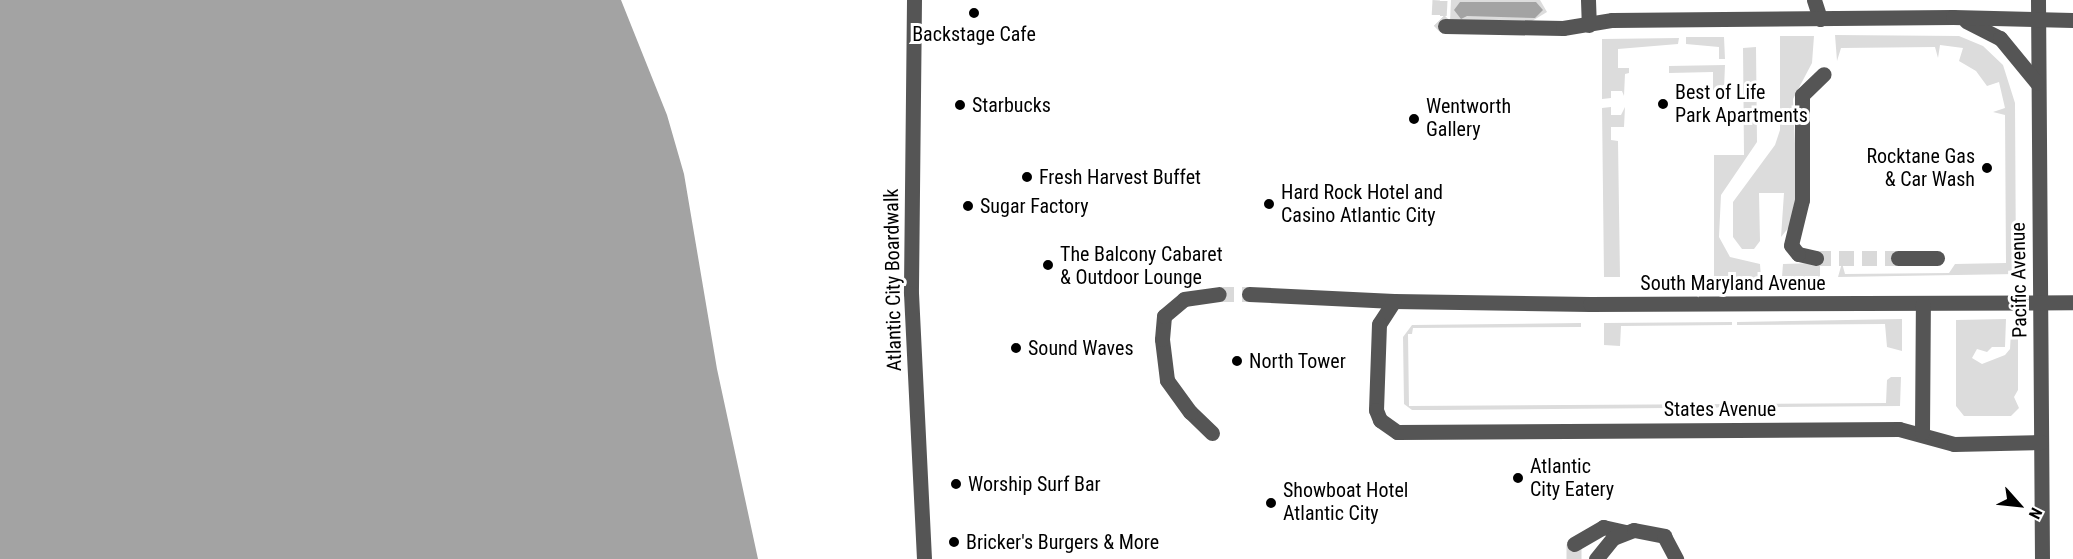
<!DOCTYPE html>
<style>
body{margin:0}
#map{position:relative;width:2073px;height:559px;overflow:hidden;background:#fff;font-family:"Roboto Condensed",sans-serif}
div>[style]{position:absolute}
.green>*{inset:0;background:#dcdcdc}
.water>*{inset:0;background:#a3a3a3}
.minor-tunnel>*{height:15px;margin-top:-7.5px;transform-origin:0;background:repeating-linear-gradient(90deg,#d9d9d9 0 15px,transparent 0 23px)}
.minor>*{height:15px;margin:-7.5px;padding:0 7.5px;transform-origin:7.5px;border-radius:7.5px;background:#555}
.dots>*{width:16px;height:16px;translate:-50% -50%;box-sizing:border-box;border:3px solid #fff;border-radius:50%}
span{translate:-50% -50%;white-space:nowrap;text-align:center;line-height:1.15;-webkit-text-stroke:6px #fff;paint-order:stroke}
.poi-label{font-size:20px;color:#000}
.left{translate:0 -50%;text-align:left}
.right{translate:-100% -50%;text-align:right}
.street-label{font-size:20px;color:#000}
.north{position:absolute;left:1989px;top:475px;width:60px;height:60px;-webkit-text-stroke:4px #fff;paint-order:stroke;rotate:117deg;font-size:16px;font-weight:700;line-height:24px;text-align:center;color:#000}
.north::after{content:'';display:block;margin:auto;width:21px;height:27px;background:#000;clip-path:polygon(50% 0,100% 100%,50% 72%,0 100%)}
</style>
<div id="map">
<div class="green">
<div style="clip-path:polygon(1451px 0,1540px 0,1547px 12px,1532px 21px,1450px 23px)"></div>
<div style="clip-path:polygon(1835px 35px,1959px 36px,1983px 46px,2003px 65px,2015px 103px,2016px 274px,1838px 277px,1842px 263px,1845px 274px,1949px 273px,1955px 264px,2006px 263px,2005px 115px,1993px 112px,2005px 108px,1999px 82px,1987px 86px,1976px 71px,1959px 61px,1963px 48px,1940px 45px,1938px 58px,1935px 47px,1841px 48px,1837px 61px)"></div>
<div style="clip-path:polygon(1780px 36px,1814px 36px,1812px 63px,1793px 99px,1797px 189px,1790px 226px,1781px 237px,1784px 193px,1759px 193px,1760px 241px,1754px 249px,1742px 249px,1733px 237px,1733px 202px,1775px 145px,1780px 130px)"></div>
<div style="clip-path:polygon(1686px 37px,1724px 37px,1725px 59px,1719px 59px,1719px 47px,1686px 44px)"></div>
<div style="clip-path:polygon(1679px 38px,1678px 44px,1618px 49px,1618px 68px,1629px 68px,1629px 73px,1625px 74px,1624px 96px,1622px 91px,1611px 91px,1611px 98px,1602px 99px,1602px 39px)"></div>
<div style="clip-path:polygon(1756px 47px,1757px 142px,1721px 195px,1719px 237px,1730px 257px,1760px 264px,1761px 278px,1714px 277px,1714px 155px,1744px 155px,1743px 48px)"></div>
<div style="clip-path:polygon(1725px 65px,1724px 89px,1718px 89px,1717px 93px,1713px 93px,1713px 72px,1669px 73px,1669px 66px)"></div>
<div style="clip-path:polygon(1611px 107px,1611px 115px,1621px 115px,1625px 107px,1624px 127px,1611px 127px,1611px 140px,1618px 141px,1620px 277px,1604px 277px,1602px 108px)"></div>
<div style="clip-path:polygon(1816px 263px,1820px 265px,1820px 277px,1782px 277px,1783px 264px)"></div>
<div style="clip-path:polygon(1902px 319px,1902px 351px,1887px 347px,1885px 324px,1737px 325px,1737px 322px)"></div>
<div style="clip-path:polygon(2006px 319px,2005px 347px,1992px 347px,1987px 352px,1977px 349px,1972px 358px,1982px 364px,2005px 355px,2010px 349px,2011px 331px,2018px 327px,2018px 390px,2014px 397px,2019px 408px,2011px 416px,1964px 416px,1956px 406px,1956px 320px)"></div>
<div style="clip-path:polygon(1732px 322px,1732px 325px,1621px 326px,1620px 346px,1604px 345px,1604px 323px)"></div>
<div style="clip-path:polygon(1581px 323px,1581px 327px,1413px 328px,1412px 334px,1408px 334px,1409px 406px,1886px 403px,1887px 380px,1891px 377px,1901px 377px,1900px 406px,1437px 410px,1412px 410px,1404px 404px,1403px 337px,1412px 325px)"></div>
</div>
<div class="water">
<div style="clip-path:polygon(0 0,621px 0,667px 115px,684px 174px,717px 369px,758px 559px,0 559px)"></div>
<div style="clip-path:polygon(1460px 2px,1536px 2px,1543px 10px,1535px 18px,1467px 16px,1461px 19px,1454px 10px)"></div>
</div>
<div class="minor-tunnel">
<div style="left:1440px;top:0;width:20px;rotate:93deg"></div>
<div style="left:1439px;top:20px;width:8px;rotate:45deg"></div>
<div style="left:1816px;top:258px;width:82px"></div>
<div style="left:1219px;top:294px;width:30px"></div>
<div style="left:1574px;top:544px;width:15px;rotate:90deg"></div>
</div>
<div class="minor">
<div style="left:914px;top:0;width:293px;rotate:90.6deg"></div>
<div style="left:911px;top:293px;width:266px;rotate:87.2deg"></div>
<div style="left:1588px;top:0;width:25px;rotate:88deg"></div>
<div style="left:1814px;top:0;width:20px;rotate:72deg"></div>
<div style="left:2038px;top:0;width:559px;rotate:89.59deg"></div>
<div style="left:1966px;top:21px;width:38px;rotate:27deg"></div>
<div style="left:2000px;top:38px;width:58px;rotate:50.6deg"></div>
<div style="left:1445px;top:26px;width:118px;rotate:1deg"></div>
<div style="left:1563px;top:28px;width:50px;rotate:-9.3deg"></div>
<div style="left:1612px;top:20px;width:341px;rotate:-0.5deg"></div>
<div style="left:1953px;top:17px;width:120px;rotate:1.4deg"></div>
<div style="left:1816px;top:258px;width:18px;rotate:-167deg"></div>
<div style="left:1798px;top:254px;width:11px;rotate:-128deg"></div>
<div style="left:1791px;top:245px;width:46px;rotate:-76.3deg"></div>
<div style="left:1802px;top:200px;width:105px;rotate:-90deg"></div>
<div style="left:1802px;top:95px;width:30px;rotate:-44deg"></div>
<div style="left:1898px;top:258px;width:39px"></div>
<div style="left:1249px;top:294px;width:145px;rotate:2.8deg"></div>
<div style="left:1394px;top:301px;width:196px;rotate:0.9deg"></div>
<div style="left:1590px;top:304px;width:483px;rotate:-0.2deg"></div>
<div style="left:1394px;top:301px;width:27px;rotate:123deg"></div>
<div style="left:1379px;top:324px;width:86px;rotate:92deg"></div>
<div style="left:1376px;top:410px;width:11px;rotate:68deg"></div>
<div style="left:1380px;top:420px;width:21px;rotate:35deg"></div>
<div style="left:1397px;top:432px;width:502px;rotate:-0.34deg"></div>
<div style="left:1899px;top:429px;width:57px;rotate:15.3deg"></div>
<div style="left:1954px;top:444px;width:87px;rotate:-1.3deg"></div>
<div style="left:1212px;top:433px;width:30px;rotate:-136deg"></div>
<div style="left:1190px;top:412px;width:39px;rotate:-126deg"></div>
<div style="left:1167px;top:380px;width:41px;rotate:-97deg"></div>
<div style="left:1162px;top:339px;width:23px;rotate:-85deg"></div>
<div style="left:1164px;top:316px;width:26px;rotate:-40deg"></div>
<div style="left:1184px;top:299px;width:35px;rotate:-8deg"></div>
<div style="left:1922px;top:433px;width:129px;rotate:-89.6deg"></div>
<div style="left:1574px;top:544px;width:34px;rotate:-30deg"></div>
<div style="left:1603px;top:527px;width:23px;rotate:13deg"></div>
<div style="left:1596px;top:559px;width:27px;rotate:-51deg"></div>
<div style="left:1613px;top:538px;width:22px;rotate:-21deg"></div>
<div style="left:1634px;top:530px;width:31px;rotate:11deg"></div>
<div style="left:1664px;top:536px;width:26px;rotate:62deg"></div>
</div>
<div class="dots">
<div style="left:974px;top:13px;background:#000"></div>
<div style="left:1663px;top:104px;background:#000"></div>
<div style="left:960px;top:105px;background:#000"></div>
<div style="left:1414px;top:119px;background:#000"></div>
<div style="left:1987px;top:168px;background:#000"></div>
<div style="left:1027px;top:177px;background:#000"></div>
<div style="left:1269px;top:204px;background:#000"></div>
<div style="left:968px;top:206px;background:#000"></div>
<div style="left:1048px;top:265px;background:#000"></div>
<div style="left:1016px;top:348px;background:#000"></div>
<div style="left:1237px;top:361px;background:#000"></div>
<div style="left:1518px;top:478px;background:#000"></div>
<div style="left:956px;top:484px;background:#000"></div>
<div style="left:1271px;top:503px;background:#000"></div>
<div style="left:954px;top:542px;background:#000"></div>
</div>
<div class="poi-label">
<span style="left:974px;top:34px">Backstage Cafe</span>
<span class="left" style="left:1675px;top:104px">Best of Life<br>Park Apartments</span>
<span class="left" style="left:972px;top:105px">Starbucks</span>
<span class="left" style="left:1426px;top:118px">Wentworth<br>Gallery</span>
<span class="right" style="left:1975px;top:168px">Rocktane Gas<br>&amp; Car Wash</span>
<span class="left" style="left:1039px;top:177px">Fresh Harvest Buffet</span>
<span class="left" style="left:1281px;top:204px">Hard Rock Hotel and<br>Casino Atlantic City</span>
<span class="left" style="left:980px;top:206px">Sugar Factory</span>
<span class="left" style="left:1060px;top:266px">The Balcony Cabaret<br>&amp; Outdoor Lounge</span>
<span class="left" style="left:1028px;top:348px">Sound Waves</span>
<span class="left" style="left:1249px;top:361px">North Tower</span>
<span class="left" style="left:1530px;top:478px">Atlantic<br>City Eatery</span>
<span class="left" style="left:968px;top:484px">Worship Surf Bar</span>
<span class="left" style="left:1283px;top:502px">Showboat Hotel<br>Atlantic City</span>
<span class="left" style="left:966px;top:542px">Bricker's Burgers &amp; More</span>
</div>
<div class="street-label">
<span style="left:893px;top:280px;rotate:-91deg">Atlantic City Boardwalk</span>
<span style="left:2019px;top:280px;rotate:-91deg">Pacific Avenue</span>
<span style="left:1733px;top:283px">South Maryland Avenue</span>
<span style="left:1720px;top:409px">States Avenue</span>
</div>
<div class="north">N</div>
</div>
